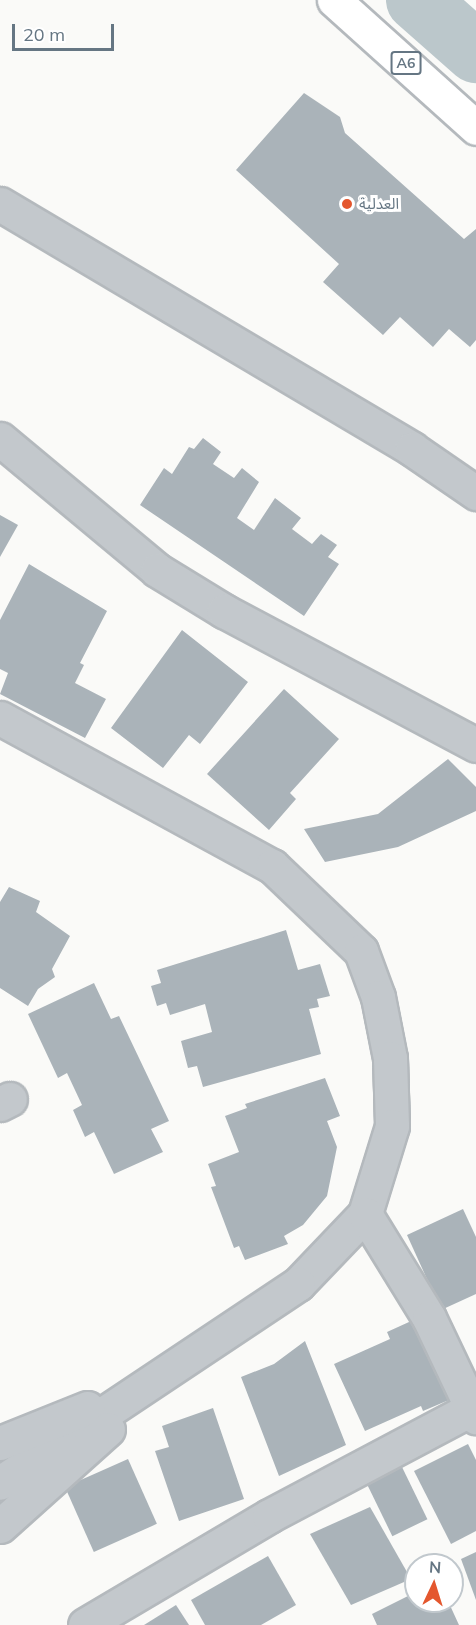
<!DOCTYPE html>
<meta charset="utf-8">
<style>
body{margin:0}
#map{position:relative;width:476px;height:1625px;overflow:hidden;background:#fafaf8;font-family:Mulish,"Noto Sans Arabic",sans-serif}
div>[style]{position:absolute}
.river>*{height:62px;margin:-31px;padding:0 31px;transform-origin:31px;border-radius:31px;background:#bbc7cb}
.building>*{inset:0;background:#aab3b9;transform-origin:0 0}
.roads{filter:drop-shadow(2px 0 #b4b9bd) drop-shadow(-2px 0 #b4b9bd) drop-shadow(0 2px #b4b9bd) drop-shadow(0 -2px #b4b9bd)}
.minor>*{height:33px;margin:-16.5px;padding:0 16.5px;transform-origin:16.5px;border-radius:16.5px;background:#c3c8cc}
.highway>*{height:33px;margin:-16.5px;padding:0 16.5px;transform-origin:16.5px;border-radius:16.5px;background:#fff}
.dots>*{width:16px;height:16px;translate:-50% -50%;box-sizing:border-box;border:3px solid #fff;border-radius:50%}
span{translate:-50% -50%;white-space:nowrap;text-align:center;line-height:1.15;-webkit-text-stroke:6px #fff;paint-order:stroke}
.shield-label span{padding:2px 4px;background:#fff;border:2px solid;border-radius:4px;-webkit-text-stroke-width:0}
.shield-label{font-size:14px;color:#657683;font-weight:700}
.poi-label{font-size:15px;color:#657683}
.left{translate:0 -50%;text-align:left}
.north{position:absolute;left:404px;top:1553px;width:60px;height:60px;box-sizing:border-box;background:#fff;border:2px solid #c1c8cd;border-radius:50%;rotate:4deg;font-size:16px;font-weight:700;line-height:24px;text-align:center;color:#657683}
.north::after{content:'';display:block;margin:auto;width:21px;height:27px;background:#e4572e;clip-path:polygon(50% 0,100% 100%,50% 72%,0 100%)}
.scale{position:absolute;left:12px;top:24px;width:102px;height:27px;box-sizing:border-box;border:3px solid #657683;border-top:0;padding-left:8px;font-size:18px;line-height:21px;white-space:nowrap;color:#657683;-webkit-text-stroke:4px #fff;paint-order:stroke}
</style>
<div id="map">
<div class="river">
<div style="left:417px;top:0;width:79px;rotate:41.4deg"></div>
</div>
<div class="building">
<div style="clip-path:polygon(304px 93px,340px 117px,345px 133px,464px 239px,476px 229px,476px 340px,470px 347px,449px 329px,433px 347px,400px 317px,383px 335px,323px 282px,339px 264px,236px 170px)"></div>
<div style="clip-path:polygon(203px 438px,221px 452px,213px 464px,234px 478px,242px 468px,259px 482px,237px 518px,254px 530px,275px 498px,301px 518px,292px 529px,312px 544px,321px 534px,337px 545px,328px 557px,339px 564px,304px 616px,140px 505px,164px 468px,172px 474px,189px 447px,194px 449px)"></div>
<div style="clip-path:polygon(0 515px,18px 525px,0 557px)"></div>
<div style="clip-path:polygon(29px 564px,107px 611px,80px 663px,84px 665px,75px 683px,106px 699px,85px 738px,0 694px,8px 673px,0 669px,0 620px)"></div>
<div style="clip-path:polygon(182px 630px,248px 682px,200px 744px,189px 735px,163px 768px,111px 728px)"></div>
<div style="clip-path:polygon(284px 689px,339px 739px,290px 793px,296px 799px,269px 830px,207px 774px)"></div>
<div style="clip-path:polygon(448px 759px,476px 787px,476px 811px,398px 847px,325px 862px,304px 829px,378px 814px)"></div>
<div style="clip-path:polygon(9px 887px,40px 901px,36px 912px,70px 936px,52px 969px,55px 977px,38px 989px,28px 1006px,0 988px,0 902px)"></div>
<div style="clip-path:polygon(286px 930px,298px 970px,320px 964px,330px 996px,317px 999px,319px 1007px,309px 1009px,321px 1054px,203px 1087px,197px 1066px,188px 1068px,181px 1041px,212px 1032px,205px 1004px,170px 1015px,166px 1003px,157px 1006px,151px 986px,161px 983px,157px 970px)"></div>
<div style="clip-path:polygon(94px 983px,111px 1019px,119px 1016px,169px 1121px,151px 1129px,163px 1152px,114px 1174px,94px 1132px,85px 1137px,73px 1110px,82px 1105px,67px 1073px,58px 1078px,28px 1014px)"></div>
<div style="clip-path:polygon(325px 1078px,340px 1116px,327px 1121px,337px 1147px,327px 1196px,303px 1225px,284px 1236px,288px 1244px,245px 1260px,239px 1246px,234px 1248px,211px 1187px,216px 1186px,208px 1164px,239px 1152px,225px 1116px,247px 1108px,245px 1104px)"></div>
<div style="clip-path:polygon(463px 1209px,476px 1237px,476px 1294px,441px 1310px,407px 1235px)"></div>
<div style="clip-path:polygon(420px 1317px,456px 1397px,423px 1411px,421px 1406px,365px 1431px,334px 1364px,390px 1339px,387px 1332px)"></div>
<div style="clip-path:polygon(305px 1341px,346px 1445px,279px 1476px,241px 1377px,274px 1364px)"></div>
<div style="clip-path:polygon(213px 1408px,244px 1499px,179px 1521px,155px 1451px,169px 1447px,162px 1426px)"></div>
<div style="clip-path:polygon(468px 1444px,476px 1460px,476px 1531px,451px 1544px,414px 1471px)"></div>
<div style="left:128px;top:1459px;width:71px;height:69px;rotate:66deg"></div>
<div style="left:402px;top:1467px;width:58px;height:39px;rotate:64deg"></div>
<div style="clip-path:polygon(370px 1507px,411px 1579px,351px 1605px,310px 1534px)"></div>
<div style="clip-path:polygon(476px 1552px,476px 1600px,461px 1559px)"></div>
<div style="clip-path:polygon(268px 1556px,296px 1605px,261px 1625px,205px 1625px,191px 1600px)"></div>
<div style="clip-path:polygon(416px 1592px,416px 1601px,448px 1601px,459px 1625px,377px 1625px,372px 1614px)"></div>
<div style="clip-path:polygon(176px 1605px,189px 1625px,144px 1625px)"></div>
</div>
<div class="roads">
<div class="minor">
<div style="left:0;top:204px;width:479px;rotate:30.7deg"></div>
<div style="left:412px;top:449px;width:78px;rotate:34.5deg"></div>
<div style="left:0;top:439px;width:204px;rotate:39.8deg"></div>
<div style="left:157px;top:570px;width:79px;rotate:31.5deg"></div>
<div style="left:224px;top:611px;width:285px;rotate:28deg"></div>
<div style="left:0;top:718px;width:310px;rotate:28.6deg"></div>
<div style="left:272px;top:866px;width:123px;rotate:43.7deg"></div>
<div style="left:361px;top:951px;width:49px;rotate:69.7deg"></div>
<div style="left:378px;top:997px;width:62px;rotate:78.9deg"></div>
<div style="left:390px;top:1058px;width:68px;rotate:88.3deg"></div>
<div style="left:392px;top:1126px;width:92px;rotate:107.1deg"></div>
<div style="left:365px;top:1214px;width:97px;rotate:133.7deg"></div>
<div style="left:298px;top:1284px;width:358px;rotate:146.3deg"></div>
<div style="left:0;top:1104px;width:11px;rotate:-27deg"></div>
<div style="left:365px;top:1214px;width:122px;rotate:58.4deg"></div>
<div style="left:429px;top:1318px;width:110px;rotate:64.6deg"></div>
<div style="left:0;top:1443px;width:94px;rotate:-21.9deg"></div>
<div style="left:0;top:1526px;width:145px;rotate:-41.9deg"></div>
<div style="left:85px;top:1625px;width:214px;rotate:-30.6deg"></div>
<div style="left:269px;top:1516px;width:231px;rotate:-27.9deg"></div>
</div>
<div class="highway">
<div style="left:334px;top:0;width:191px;rotate:42deg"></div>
</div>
</div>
<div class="dots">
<div style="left:347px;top:204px;background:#e4572e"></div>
</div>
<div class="shield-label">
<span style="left:406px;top:63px">A6</span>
</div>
<div class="poi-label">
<span class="left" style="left:359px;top:204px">العدلية</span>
</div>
<div class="north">N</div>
<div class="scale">20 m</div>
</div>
